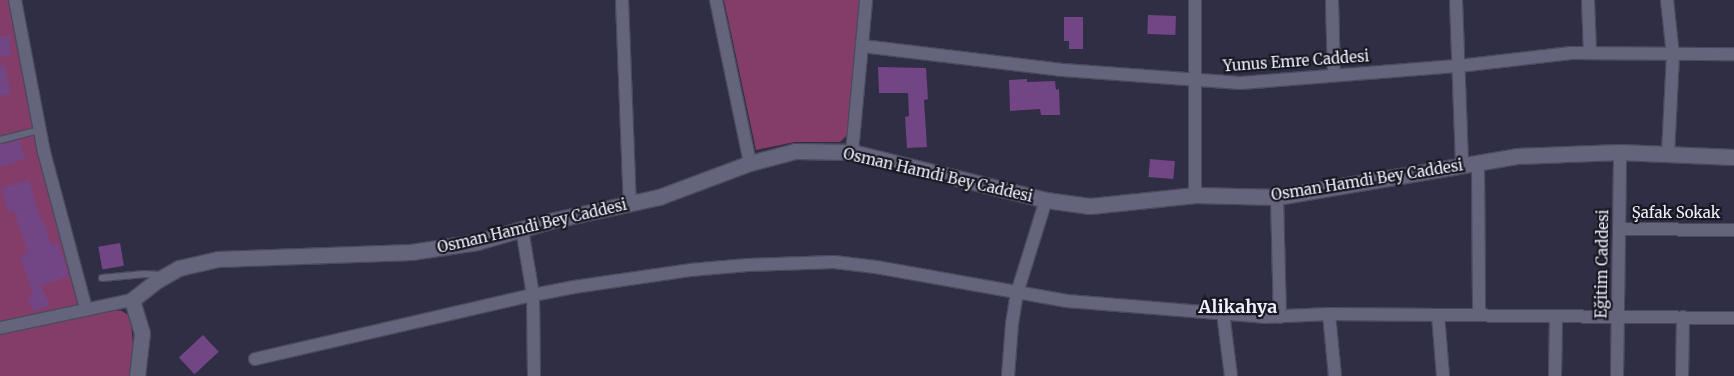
<!DOCTYPE html>
<meta charset="utf-8">
<style>
body{margin:0}
#map{position:relative;width:1734px;height:376px;overflow:hidden;background:#2f2e44;font-family:Merriweather,serif}
div>[style]{position:absolute}
.green>*{inset:0;background:#843d69}
.building>*{inset:0;background:#724585;transform-origin:0 0}
.roads{filter:drop-shadow(1px 0 #4b4a5d) drop-shadow(-1px 0 #4b4a5d) drop-shadow(0 1px #4b4a5d) drop-shadow(0 -1px #4b4a5d)}
.lane>*{height:6px;margin:-3px;padding:0 3px;transform-origin:3px;border-radius:3px;background:#65647d}
.street>*{height:12px;margin:-6px;padding:0 6px;transform-origin:6px;border-radius:6px;background:#65647d}
.secondary>*{height:15px;margin:-7.5px;padding:0 7.5px;transform-origin:7.5px;border-radius:7.5px;background:#65647d}
span{translate:-50% -50%;white-space:nowrap;text-align:center;line-height:1.15;-webkit-text-stroke:4.5px #181822;paint-order:stroke}
.street-label{font-size:15px;color:#efeffe}
.quarter-label{font-size:18px;color:#efeffe;font-weight:700}
</style>
<div id="map">
<div class="green">
<div style="clip-path:polygon(0 0,8px 0,35px 141px,79px 304px,0 324px)"></div>
<div style="clip-path:polygon(724px 0,861px 0,847px 135px,840px 142px,795px 142px,756px 150px)"></div>
<div style="clip-path:polygon(113px 310px,122px 311px,128px 315px,131px 323px,134px 356px,129px 376px,0 376px,0 334px)"></div>
</div>
<div class="building">
<div style="left:1148px;top:15px;width:28px;height:19px;rotate:2deg"></div>
<div style="clip-path:polygon(1064px 17px,1083px 17px,1083px 49px,1069px 49px,1069px 41px,1064px 41px)"></div>
<div style="left:0;top:36px;width:10px;height:20px"></div>
<div style="clip-path:polygon(5px 65px,11px 94px,0 96px,0 66px)"></div>
<div style="clip-path:polygon(878px 67px,926px 68px,928px 99px,924px 100px,927px 147px,907px 148px,905px 117px,909px 116px,908px 93px,879px 93px)"></div>
<div style="clip-path:polygon(1027px 79px,1027px 82px,1055px 81px,1056px 90px,1059px 89px,1060px 115px,1041px 115px,1040px 109px,1010px 111px,1009px 80px)"></div>
<div style="clip-path:polygon(19px 140px,25px 159px,0 167px,0 145px)"></div>
<div style="left:1150px;top:159px;width:25px;height:18px;rotate:5deg"></div>
<div style="clip-path:polygon(29px 180px,41px 221px,44px 221px,51px 245px,58px 243px,69px 276px,41px 286px,50px 305px,34px 312px,27px 297px,33px 294px,20px 256px,28px 253px,14px 211px,8px 212px,1px 188px)"></div>
<div style="left:120px;top:243px;width:23px;height:22px;rotate:80deg"></div>
<div style="left:203px;top:335px;width:23px;height:33px;rotate:47deg"></div>
</div>
<div class="roads">
<div class="lane">
<div style="left:0;top:140px;width:40px;rotate:-14.4deg"></div>
<div style="left:102px;top:278px;width:43px;rotate:-5.3deg"></div>
<div style="left:145px;top:274px;width:15px;rotate:4deg"></div>
</div>
<div class="street">
<div style="left:15px;top:0;width:155px;rotate:79.2deg"></div>
<div style="left:44px;top:152px;width:163px;rotate:75deg"></div>
<div style="left:622px;top:0;width:204px;rotate:87.8deg"></div>
<div style="left:716px;top:0;width:167px;rotate:78.2deg"></div>
<div style="left:1195px;top:0;width:195px;rotate:90deg"></div>
<div style="left:1332px;top:0;width:75px;rotate:88.5deg"></div>
<div style="left:1456px;top:0;width:165px;rotate:87.9deg"></div>
<div style="left:1588px;top:0;width:53px;rotate:87.8deg"></div>
<div style="left:1667px;top:0;width:55px;rotate:83.8deg"></div>
<div style="left:1673px;top:55px;width:99px;rotate:92.9deg"></div>
<div style="left:862px;top:46px;width:202px;rotate:6.8deg"></div>
<div style="left:1063px;top:70px;width:178px;rotate:4.2deg"></div>
<div style="left:1241px;top:83px;width:219px;rotate:-4.5deg"></div>
<div style="left:1459px;top:66px;width:113px;rotate:-6.6deg"></div>
<div style="left:1571px;top:53px;width:163px;rotate:0.4deg"></div>
<div style="left:852px;top:152px;width:153px;rotate:-84.7deg"></div>
<div style="left:1478px;top:162px;width:153px;rotate:89.6deg"></div>
<div style="left:1277px;top:197px;width:120px;rotate:88.6deg"></div>
<div style="left:522px;top:229px;width:67px;rotate:80.5deg"></div>
<div style="left:533px;top:295px;width:81px;rotate:89.3deg"></div>
<div style="left:1619px;top:229px;width:115px;rotate:0.5deg"></div>
<div style="left:1223px;top:313px;width:64px;rotate:82.8deg"></div>
<div style="left:1329px;top:314px;width:62px;rotate:84.5deg"></div>
<div style="left:1438px;top:315px;width:296px;rotate:0.6deg"></div>
<div style="left:0;top:328px;width:135px;rotate:-12deg"></div>
<div style="left:255px;top:359px;width:285px;rotate:-13deg"></div>
<div style="left:533px;top:295px;width:42px;rotate:-11deg"></div>
<div style="left:574px;top:287px;width:117px;rotate:-8.3deg"></div>
<div style="left:690px;top:270px;width:58px;rotate:-4.9deg"></div>
<div style="left:748px;top:265px;width:86px;rotate:-2deg"></div>
<div style="left:834px;top:262px;width:42px;rotate:6.8deg"></div>
<div style="left:876px;top:267px;width:194px;rotate:10.1deg"></div>
<div style="left:1067px;top:301px;width:198px;rotate:4.6deg"></div>
<div style="left:1264px;top:317px;width:65px;rotate:-2.6deg"></div>
<div style="left:1329px;top:314px;width:109px;rotate:0.5deg"></div>
<div style="left:1438px;top:315px;width:61px;rotate:85.3deg"></div>
<div style="left:1008px;top:376px;width:52px;rotate:-85.6deg"></div>
<div style="left:1012px;top:324px;width:31px;rotate:-81deg"></div>
<div style="left:1017px;top:293px;width:97px;rotate:-72.7deg"></div>
<div style="left:1555px;top:376px;width:59px;rotate:-89deg"></div>
<div style="left:1617px;top:376px;width:224px;rotate:-89.2deg"></div>
<div style="left:1682px;top:376px;width:59px;rotate:-89deg"></div>
</div>
<div class="secondary">
<div style="left:137px;top:376px;width:43px;rotate:-83.4deg"></div>
<div style="left:142px;top:333px;width:34px;rotate:-107deg"></div>
<div style="left:132px;top:300px;width:33px;rotate:-38deg"></div>
<div style="left:158px;top:280px;width:24px;rotate:-30deg"></div>
<div style="left:179px;top:268px;width:40px;rotate:-13deg"></div>
<div style="left:218px;top:259px;width:193px;rotate:-2.1deg"></div>
<div style="left:411px;top:252px;width:67px;rotate:-8.6deg"></div>
<div style="left:477px;top:242px;width:76px;rotate:-16deg"></div>
<div style="left:550px;top:221px;width:112px;rotate:-12.4deg"></div>
<div style="left:659px;top:197px;width:97px;rotate:-20.5deg"></div>
<div style="left:750px;top:163px;width:47px;rotate:-14.9deg"></div>
<div style="left:795px;top:151px;width:57px;rotate:1deg"></div>
<div style="left:852px;top:152px;width:200px;rotate:13.9deg"></div>
<div style="left:1046px;top:200px;width:44px;rotate:7.8deg"></div>
<div style="left:1090px;top:206px;width:106px;rotate:-6deg"></div>
<div style="left:1195px;top:195px;width:82px;rotate:1.4deg"></div>
<div style="left:1277px;top:197px;width:243px;rotate:-9.7deg"></div>
<div style="left:1517px;top:156px;width:103px;rotate:-2.2deg"></div>
<div style="left:1620px;top:152px;width:114px;rotate:2.5deg"></div>
</div>
</div>
<div class="street-label">
<span style="left:1296px;top:61px;rotate:-4deg">Yunus Emre Caddesi</span>
<span style="left:938px;top:175px;rotate:13deg">Osman Hamdi Bey Caddesi</span>
<span style="left:1367px;top:180px;rotate:-9deg">Osman Hamdi Bey Caddesi</span>
<span style="left:1676px;top:213px">Şafak Sokak</span>
<span style="left:532px;top:226px;rotate:-13deg">Osman Hamdi Bey Caddesi</span>
<span style="left:1602px;top:264px;rotate:-89deg">Eğitim Caddesi</span>
</div>
<div class="quarter-label">
<span style="left:1238px;top:307px">Alikahya</span>
</div>
</div>
